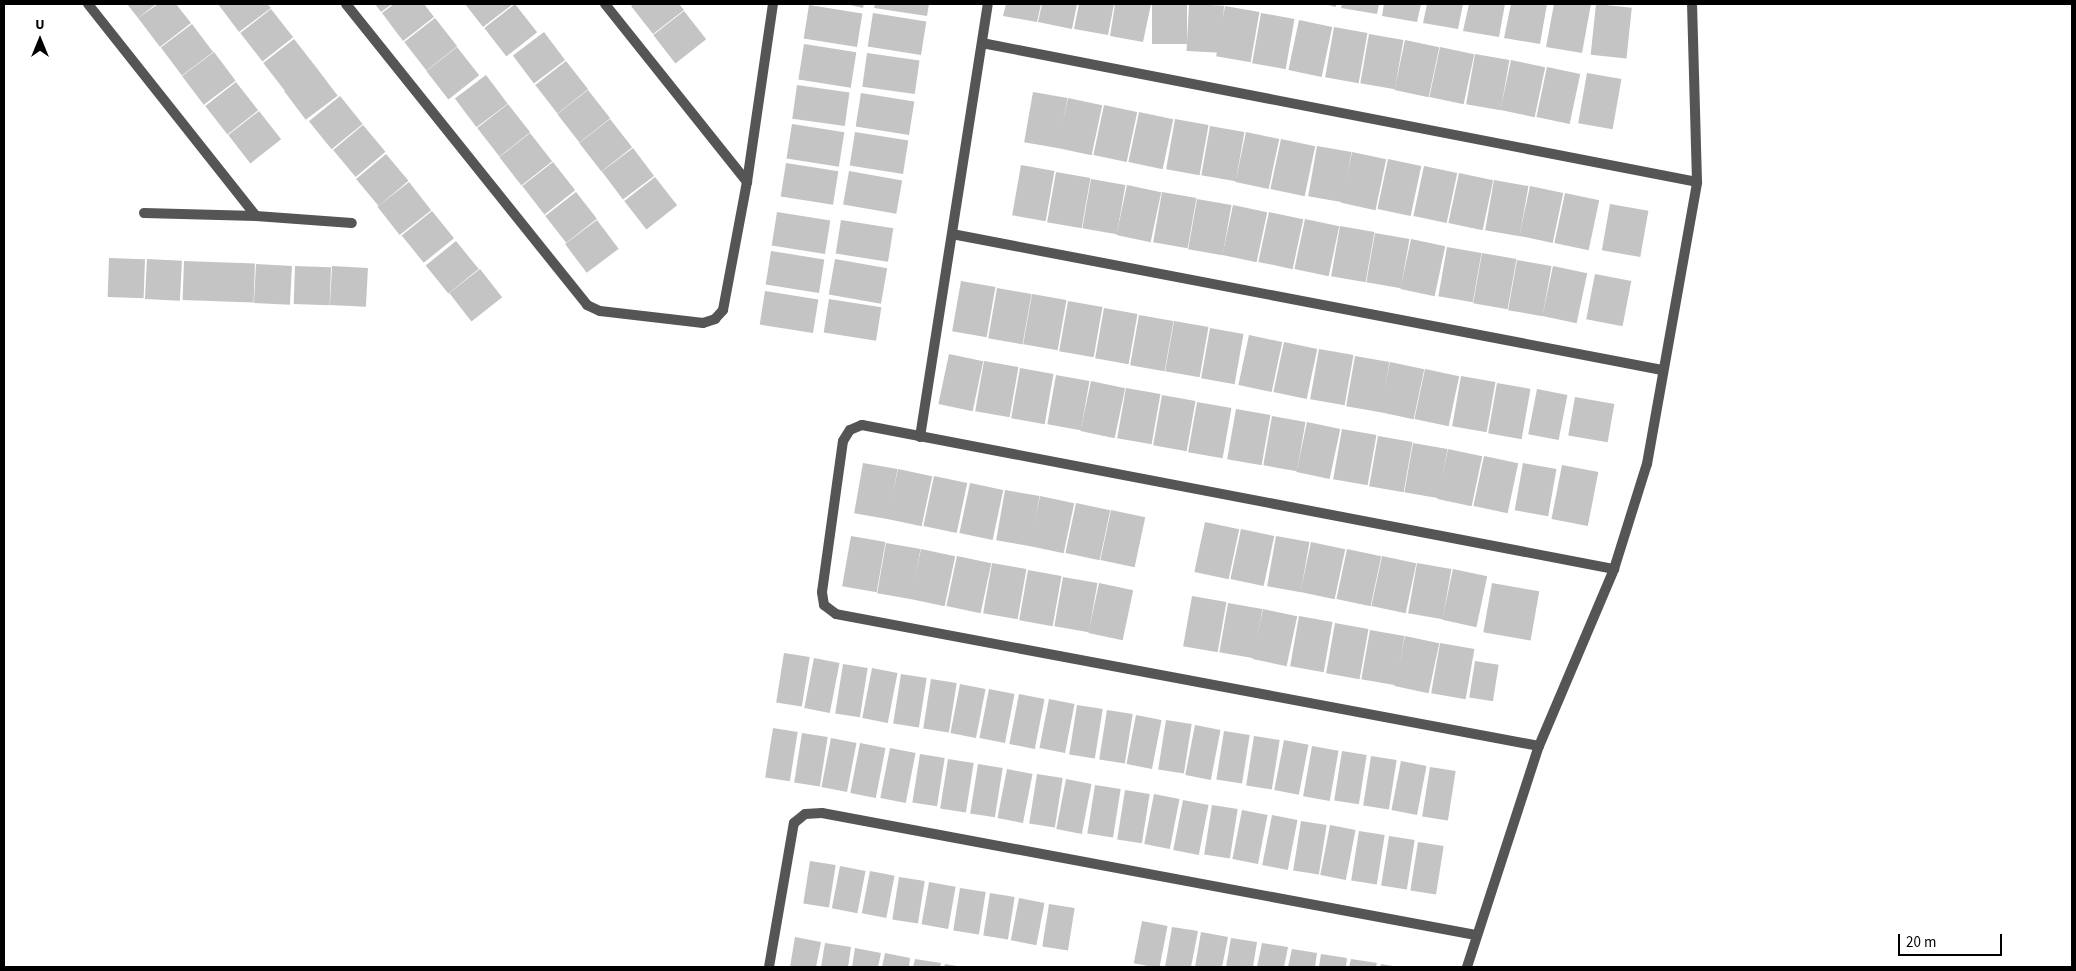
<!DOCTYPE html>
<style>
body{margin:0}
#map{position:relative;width:2076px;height:971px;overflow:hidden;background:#fff;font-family:"Source Sans 3",sans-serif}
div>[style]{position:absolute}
.building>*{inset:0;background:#c4c4c4;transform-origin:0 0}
.street>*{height:10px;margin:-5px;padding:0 5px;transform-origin:5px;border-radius:5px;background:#555}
span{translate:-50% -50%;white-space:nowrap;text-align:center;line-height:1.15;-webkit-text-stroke:4px #fff;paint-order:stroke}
.frame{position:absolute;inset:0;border:5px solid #000;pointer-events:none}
.north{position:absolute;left:15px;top:15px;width:50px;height:50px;-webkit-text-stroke:4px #fff;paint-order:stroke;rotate:0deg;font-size:14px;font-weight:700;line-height:20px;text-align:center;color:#000}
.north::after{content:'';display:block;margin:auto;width:18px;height:22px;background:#000;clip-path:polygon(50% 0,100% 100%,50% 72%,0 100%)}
.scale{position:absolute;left:1898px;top:934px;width:104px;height:22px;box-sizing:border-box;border:2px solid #000;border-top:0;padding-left:6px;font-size:15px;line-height:18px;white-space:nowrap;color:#000;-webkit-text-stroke:4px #fff;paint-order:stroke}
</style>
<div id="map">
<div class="building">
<div style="clip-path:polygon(127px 4px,156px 4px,138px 18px)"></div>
<div style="clip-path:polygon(158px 4px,176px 4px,191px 23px,160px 47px,138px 18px)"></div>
<div style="clip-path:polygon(218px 4px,267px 4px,271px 8px,239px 32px)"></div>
<div style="clip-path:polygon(375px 4px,392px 4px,381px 12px)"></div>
<div style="clip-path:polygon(394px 4px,424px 4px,434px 17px,403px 41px,382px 13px)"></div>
<div style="clip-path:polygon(465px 4px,513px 4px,483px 27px)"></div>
<div style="left:515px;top:4px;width:36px;height:39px;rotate:52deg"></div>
<div style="clip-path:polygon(634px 4px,679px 4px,684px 10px,653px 34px,631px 6px)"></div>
<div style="clip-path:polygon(846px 4px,864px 4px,863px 8px)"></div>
<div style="clip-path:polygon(875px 4px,929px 4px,927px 16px,874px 8px)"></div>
<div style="clip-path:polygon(1006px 4px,1041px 4px,1037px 22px,1003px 16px)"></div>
<div style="clip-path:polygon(1042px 4px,1077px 4px,1072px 29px,1038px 22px)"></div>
<div style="clip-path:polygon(1079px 4px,1114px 4px,1108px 35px,1074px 29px)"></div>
<div style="clip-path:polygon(1115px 4px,1151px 4px,1143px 42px,1110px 36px)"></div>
<div style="left:1152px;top:4px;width:35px;height:40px"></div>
<div style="left:1189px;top:4px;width:35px;height:47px;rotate:3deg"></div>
<div style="clip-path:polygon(1324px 4px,1336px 4px,1336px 7px)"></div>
<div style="clip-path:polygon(1342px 4px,1379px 4px,1377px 14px,1341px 8px)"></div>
<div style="clip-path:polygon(1384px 4px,1421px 4px,1417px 22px,1382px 16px)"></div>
<div style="clip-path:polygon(1427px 4px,1463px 4px,1458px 29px,1423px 23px)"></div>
<div style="clip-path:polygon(1469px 4px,1505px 4px,1499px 37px,1463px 31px)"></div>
<div style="clip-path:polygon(1511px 4px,1547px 4px,1540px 44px,1504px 38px)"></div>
<div style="clip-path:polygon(1554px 4px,1591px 4px,1582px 53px,1546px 47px)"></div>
<div style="left:1596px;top:4px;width:36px;height:51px;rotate:6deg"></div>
<div style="left:809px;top:5px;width:54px;height:34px;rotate:9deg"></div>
<div style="left:1225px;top:6px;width:35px;height:51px;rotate:10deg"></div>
<div style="left:271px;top:9px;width:36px;height:39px;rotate:52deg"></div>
<div style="left:684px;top:11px;width:36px;height:39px;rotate:52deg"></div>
<div style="left:873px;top:13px;width:54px;height:34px;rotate:9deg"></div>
<div style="left:1261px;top:13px;width:34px;height:51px;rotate:10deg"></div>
<div style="left:435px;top:18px;width:36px;height:39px;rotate:52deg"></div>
<div style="left:1299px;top:20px;width:34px;height:51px;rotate:12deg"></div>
<div style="left:192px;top:24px;width:35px;height:39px;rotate:53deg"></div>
<div style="left:1334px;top:27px;width:34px;height:51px;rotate:10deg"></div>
<div style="left:544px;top:32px;width:35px;height:39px;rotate:53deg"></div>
<div style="left:1369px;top:34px;width:35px;height:50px;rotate:10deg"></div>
<div style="left:294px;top:39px;width:36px;height:39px;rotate:52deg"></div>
<div style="left:1405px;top:40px;width:35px;height:51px;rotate:12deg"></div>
<div style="left:804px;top:44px;width:53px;height:36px;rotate:9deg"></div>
<div style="left:457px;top:47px;width:36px;height:39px;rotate:52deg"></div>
<div style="left:1440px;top:47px;width:35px;height:51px;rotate:12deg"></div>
<div style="left:214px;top:52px;width:36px;height:40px;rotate:53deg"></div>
<div style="left:867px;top:53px;width:53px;height:34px;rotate:8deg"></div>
<div style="left:1475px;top:54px;width:35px;height:51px;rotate:10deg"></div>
<div style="left:1511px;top:60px;width:35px;height:51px;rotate:12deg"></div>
<div style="left:566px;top:61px;width:36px;height:39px;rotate:52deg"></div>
<div style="left:316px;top:67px;width:36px;height:40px;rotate:53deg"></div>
<div style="left:1547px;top:67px;width:34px;height:51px;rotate:12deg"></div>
<div style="left:1587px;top:73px;width:35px;height:51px;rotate:10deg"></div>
<div style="left:486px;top:75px;width:36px;height:39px;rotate:53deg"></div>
<div style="left:236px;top:82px;width:36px;height:39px;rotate:52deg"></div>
<div style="left:797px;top:85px;width:53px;height:34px;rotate:8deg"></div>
<div style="left:588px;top:90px;width:36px;height:39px;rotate:52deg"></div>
<div style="left:1033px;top:92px;width:35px;height:51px;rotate:10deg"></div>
<div style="left:861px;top:93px;width:54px;height:34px;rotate:9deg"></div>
<div style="left:340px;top:96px;width:36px;height:40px;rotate:51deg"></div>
<div style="left:1068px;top:98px;width:35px;height:51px;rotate:12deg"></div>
<div style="left:508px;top:104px;width:36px;height:39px;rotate:52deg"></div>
<div style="left:1104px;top:105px;width:34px;height:51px;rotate:12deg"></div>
<div style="left:259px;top:111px;width:36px;height:39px;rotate:52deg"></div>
<div style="left:1139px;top:112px;width:35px;height:51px;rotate:12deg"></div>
<div style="left:610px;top:119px;width:36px;height:39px;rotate:52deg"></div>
<div style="left:1175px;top:119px;width:34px;height:51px;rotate:10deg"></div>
<div style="left:792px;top:124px;width:53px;height:35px;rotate:9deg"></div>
<div style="left:363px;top:125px;width:35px;height:39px;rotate:50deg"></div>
<div style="left:1210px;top:126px;width:35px;height:50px;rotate:10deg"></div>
<div style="left:855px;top:132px;width:54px;height:34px;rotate:9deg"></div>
<div style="left:1246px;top:132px;width:34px;height:51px;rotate:12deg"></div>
<div style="left:530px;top:133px;width:36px;height:39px;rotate:52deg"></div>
<div style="left:1281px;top:139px;width:35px;height:51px;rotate:12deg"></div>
<div style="left:1317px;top:146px;width:35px;height:51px;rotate:10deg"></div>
<div style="left:633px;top:148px;width:35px;height:39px;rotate:53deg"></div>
<div style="left:1352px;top:152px;width:35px;height:52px;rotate:12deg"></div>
<div style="left:386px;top:154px;width:35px;height:39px;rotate:50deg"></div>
<div style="left:1388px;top:159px;width:34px;height:51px;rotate:12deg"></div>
<div style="left:553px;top:162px;width:36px;height:39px;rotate:52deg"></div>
<div style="left:786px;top:163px;width:53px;height:34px;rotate:9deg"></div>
<div style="left:1021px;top:165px;width:34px;height:51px;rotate:10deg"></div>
<div style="left:1424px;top:166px;width:34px;height:51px;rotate:12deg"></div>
<div style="left:849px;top:171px;width:54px;height:34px;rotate:10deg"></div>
<div style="left:1056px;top:172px;width:35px;height:51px;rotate:10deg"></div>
<div style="left:1459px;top:173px;width:35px;height:51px;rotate:12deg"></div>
<div style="left:655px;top:177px;width:36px;height:39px;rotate:52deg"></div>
<div style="left:1091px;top:179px;width:35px;height:50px;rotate:10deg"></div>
<div style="left:1494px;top:180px;width:35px;height:51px;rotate:10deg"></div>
<div style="left:409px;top:182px;width:36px;height:40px;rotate:52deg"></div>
<div style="left:1127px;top:185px;width:35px;height:51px;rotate:12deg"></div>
<div style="left:1530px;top:186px;width:34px;height:51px;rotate:12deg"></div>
<div style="left:576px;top:192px;width:34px;height:39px;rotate:52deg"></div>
<div style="left:1162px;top:192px;width:35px;height:51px;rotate:10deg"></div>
<div style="left:1565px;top:193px;width:35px;height:51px;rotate:12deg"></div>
<div style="left:1197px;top:199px;width:35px;height:51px;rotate:10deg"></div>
<div style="left:1610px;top:204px;width:39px;height:47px;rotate:10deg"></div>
<div style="left:1233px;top:205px;width:35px;height:51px;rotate:12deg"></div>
<div style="left:432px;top:211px;width:35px;height:39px;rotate:51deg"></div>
<div style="left:777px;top:212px;width:54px;height:34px;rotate:9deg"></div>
<div style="left:1269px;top:212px;width:35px;height:51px;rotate:12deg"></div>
<div style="left:1305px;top:219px;width:35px;height:51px;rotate:12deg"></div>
<div style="left:597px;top:220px;width:36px;height:40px;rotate:53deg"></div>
<div style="left:841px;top:220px;width:53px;height:34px;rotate:9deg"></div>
<div style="left:1340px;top:226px;width:35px;height:51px;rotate:10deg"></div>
<div style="left:1375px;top:233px;width:35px;height:50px;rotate:10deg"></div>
<div style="left:1411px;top:239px;width:35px;height:51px;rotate:12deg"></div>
<div style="left:456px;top:241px;width:36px;height:39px;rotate:51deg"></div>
<div style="left:1447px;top:247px;width:35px;height:50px;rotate:10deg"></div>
<div style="left:771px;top:251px;width:54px;height:34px;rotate:9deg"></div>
<div style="left:1482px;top:253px;width:35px;height:51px;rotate:10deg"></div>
<div style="left:109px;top:258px;width:36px;height:39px;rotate:2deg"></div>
<div style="left:147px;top:259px;width:35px;height:40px;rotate:3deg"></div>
<div style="left:835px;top:259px;width:53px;height:36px;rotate:10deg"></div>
<div style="left:1517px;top:260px;width:35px;height:51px;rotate:10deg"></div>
<div style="left:184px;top:261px;width:71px;height:39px;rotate:2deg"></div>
<div style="left:256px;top:264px;width:36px;height:39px;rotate:3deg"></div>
<div style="left:295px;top:266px;width:36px;height:38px;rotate:2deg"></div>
<div style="left:332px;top:266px;width:36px;height:39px;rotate:3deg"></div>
<div style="left:1553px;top:266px;width:35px;height:51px;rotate:12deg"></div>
<div style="left:480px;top:269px;width:36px;height:39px;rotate:52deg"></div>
<div style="left:1595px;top:274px;width:37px;height:46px;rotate:11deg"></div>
<div style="left:961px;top:281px;width:35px;height:51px;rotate:10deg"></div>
<div style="left:997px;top:288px;width:35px;height:51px;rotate:10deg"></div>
<div style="left:765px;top:291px;width:54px;height:34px;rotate:9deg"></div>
<div style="left:1032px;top:294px;width:35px;height:51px;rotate:10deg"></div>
<div style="left:829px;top:299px;width:53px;height:34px;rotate:9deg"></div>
<div style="left:1068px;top:301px;width:35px;height:51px;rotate:10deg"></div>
<div style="left:1104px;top:308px;width:34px;height:51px;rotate:10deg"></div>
<div style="left:1139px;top:315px;width:35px;height:51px;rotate:10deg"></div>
<div style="left:1174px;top:321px;width:35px;height:51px;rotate:10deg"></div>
<div style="left:1210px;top:328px;width:34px;height:51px;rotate:10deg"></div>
<div style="left:1249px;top:335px;width:34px;height:51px;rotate:12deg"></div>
<div style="left:1284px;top:342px;width:34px;height:51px;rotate:12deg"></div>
<div style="left:1319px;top:349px;width:35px;height:51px;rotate:10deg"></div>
<div style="left:949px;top:354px;width:35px;height:51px;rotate:12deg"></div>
<div style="left:1355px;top:356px;width:35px;height:51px;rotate:10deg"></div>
<div style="left:984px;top:361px;width:35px;height:51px;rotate:10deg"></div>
<div style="left:1390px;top:362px;width:35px;height:51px;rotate:12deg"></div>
<div style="left:1020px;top:368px;width:34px;height:51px;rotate:10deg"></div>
<div style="left:1425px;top:369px;width:35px;height:51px;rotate:12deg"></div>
<div style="left:1056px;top:375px;width:34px;height:50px;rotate:10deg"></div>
<div style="left:1461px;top:376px;width:35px;height:51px;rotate:10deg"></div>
<div style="left:1091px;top:381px;width:35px;height:51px;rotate:12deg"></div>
<div style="left:1497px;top:383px;width:34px;height:51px;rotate:10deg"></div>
<div style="left:1126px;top:388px;width:35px;height:51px;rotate:10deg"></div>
<div style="left:1537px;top:389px;width:31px;height:46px;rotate:11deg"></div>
<div style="left:1162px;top:395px;width:34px;height:51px;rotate:10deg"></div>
<div style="left:1575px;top:397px;width:40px;height:39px;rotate:10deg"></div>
<div style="left:1197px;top:402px;width:35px;height:51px;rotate:10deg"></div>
<div style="left:1236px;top:409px;width:35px;height:51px;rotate:10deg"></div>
<div style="left:1272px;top:416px;width:34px;height:50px;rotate:10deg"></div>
<div style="left:1307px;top:422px;width:34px;height:51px;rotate:12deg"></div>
<div style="left:1342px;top:429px;width:35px;height:51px;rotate:10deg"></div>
<div style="left:1378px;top:436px;width:35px;height:51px;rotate:10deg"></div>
<div style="left:1413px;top:443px;width:35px;height:50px;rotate:10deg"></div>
<div style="left:1448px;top:449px;width:35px;height:51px;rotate:12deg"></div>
<div style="left:1484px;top:456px;width:35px;height:51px;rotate:12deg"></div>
<div style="left:863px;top:463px;width:35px;height:51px;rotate:10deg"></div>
<div style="left:1523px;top:463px;width:34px;height:48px;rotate:10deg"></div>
<div style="left:1562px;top:465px;width:37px;height:55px;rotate:11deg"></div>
<div style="left:898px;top:469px;width:35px;height:51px;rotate:12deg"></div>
<div style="left:934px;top:476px;width:34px;height:51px;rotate:12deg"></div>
<div style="left:970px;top:483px;width:34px;height:51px;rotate:12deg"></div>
<div style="left:1005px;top:490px;width:35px;height:51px;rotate:10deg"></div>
<div style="left:1040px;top:496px;width:35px;height:51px;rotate:12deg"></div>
<div style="left:1076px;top:503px;width:35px;height:51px;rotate:12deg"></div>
<div style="left:1111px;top:510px;width:35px;height:51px;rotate:12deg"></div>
<div style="left:1205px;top:522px;width:35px;height:51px;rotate:12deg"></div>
<div style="left:1241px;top:529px;width:34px;height:51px;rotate:12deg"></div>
<div style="left:851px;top:536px;width:35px;height:51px;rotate:10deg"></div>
<div style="left:1276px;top:536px;width:34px;height:51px;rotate:10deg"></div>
<div style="left:1311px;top:542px;width:35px;height:51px;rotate:12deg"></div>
<div style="left:886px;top:543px;width:35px;height:51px;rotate:10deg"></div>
<div style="left:921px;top:549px;width:35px;height:51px;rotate:12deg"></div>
<div style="left:1347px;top:549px;width:35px;height:51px;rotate:12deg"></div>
<div style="left:957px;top:556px;width:35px;height:51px;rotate:12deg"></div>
<div style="left:1382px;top:556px;width:35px;height:51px;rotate:12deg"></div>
<div style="left:992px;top:563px;width:35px;height:51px;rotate:10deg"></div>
<div style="left:1417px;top:563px;width:35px;height:51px;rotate:10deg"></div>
<div style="left:1453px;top:569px;width:35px;height:52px;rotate:12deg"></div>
<div style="left:1028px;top:570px;width:34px;height:51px;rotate:10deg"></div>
<div style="left:1063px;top:577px;width:35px;height:50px;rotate:10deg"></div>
<div style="left:1099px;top:583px;width:35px;height:51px;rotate:12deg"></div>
<div style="left:1492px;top:583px;width:48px;height:50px;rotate:10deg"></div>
<div style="left:1192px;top:596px;width:35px;height:51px;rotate:10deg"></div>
<div style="left:1228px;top:603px;width:35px;height:50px;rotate:10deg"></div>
<div style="left:1263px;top:609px;width:35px;height:51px;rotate:12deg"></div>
<div style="left:1299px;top:616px;width:34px;height:51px;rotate:10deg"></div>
<div style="left:1335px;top:623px;width:34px;height:51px;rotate:10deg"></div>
<div style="left:1370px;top:630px;width:35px;height:50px;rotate:10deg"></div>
<div style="left:1405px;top:636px;width:35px;height:51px;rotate:12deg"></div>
<div style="left:1440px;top:643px;width:35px;height:51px;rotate:10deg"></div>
<div style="left:784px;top:653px;width:26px;height:50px;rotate:9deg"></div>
<div style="left:814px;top:658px;width:26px;height:51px;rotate:11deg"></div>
<div style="left:1475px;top:661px;width:24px;height:37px;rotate:9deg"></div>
<div style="left:843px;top:664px;width:25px;height:50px;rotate:9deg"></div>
<div style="left:872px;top:668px;width:26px;height:51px;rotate:11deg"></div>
<div style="left:901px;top:674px;width:26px;height:50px;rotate:9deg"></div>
<div style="left:931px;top:679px;width:26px;height:50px;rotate:9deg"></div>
<div style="left:960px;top:684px;width:26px;height:50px;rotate:11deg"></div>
<div style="left:989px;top:689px;width:26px;height:50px;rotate:11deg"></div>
<div style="left:1019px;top:694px;width:26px;height:51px;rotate:11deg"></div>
<div style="left:1049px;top:699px;width:26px;height:50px;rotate:11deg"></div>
<div style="left:1077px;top:705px;width:26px;height:50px;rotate:9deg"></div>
<div style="left:1107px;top:710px;width:26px;height:50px;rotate:9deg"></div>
<div style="left:1136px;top:715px;width:26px;height:50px;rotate:11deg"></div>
<div style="left:1166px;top:720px;width:26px;height:50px;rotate:9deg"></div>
<div style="left:1195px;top:725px;width:26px;height:51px;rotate:11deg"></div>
<div style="left:773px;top:728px;width:25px;height:50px;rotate:9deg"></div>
<div style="left:1224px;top:731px;width:26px;height:49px;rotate:9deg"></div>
<div style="left:802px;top:733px;width:26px;height:50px;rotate:9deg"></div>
<div style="left:1254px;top:736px;width:26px;height:50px;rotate:9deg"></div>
<div style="left:831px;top:738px;width:26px;height:50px;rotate:11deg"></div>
<div style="left:1284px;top:740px;width:25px;height:51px;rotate:11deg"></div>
<div style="left:860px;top:743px;width:26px;height:51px;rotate:11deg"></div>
<div style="left:1312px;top:746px;width:27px;height:51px;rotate:10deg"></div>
<div style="left:890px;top:748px;width:26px;height:51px;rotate:11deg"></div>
<div style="left:1342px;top:751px;width:25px;height:50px;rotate:9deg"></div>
<div style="left:920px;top:754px;width:25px;height:49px;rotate:9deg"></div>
<div style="left:1371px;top:756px;width:26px;height:50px;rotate:9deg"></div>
<div style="left:948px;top:759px;width:26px;height:50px;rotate:9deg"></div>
<div style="left:1401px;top:761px;width:26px;height:50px;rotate:11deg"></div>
<div style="left:978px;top:764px;width:25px;height:50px;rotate:9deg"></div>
<div style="left:1430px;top:767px;width:26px;height:50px;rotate:9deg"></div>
<div style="left:1007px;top:769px;width:26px;height:50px;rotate:11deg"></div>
<div style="left:1037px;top:774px;width:26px;height:50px;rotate:9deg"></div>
<div style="left:1066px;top:779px;width:26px;height:51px;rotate:11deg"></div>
<div style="left:1095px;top:785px;width:26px;height:49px;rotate:9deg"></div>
<div style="left:1125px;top:790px;width:25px;height:50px;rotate:9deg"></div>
<div style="left:1154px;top:794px;width:26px;height:51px;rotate:11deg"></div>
<div style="left:1183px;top:800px;width:26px;height:51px;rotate:11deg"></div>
<div style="left:1212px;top:805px;width:26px;height:50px;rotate:9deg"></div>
<div style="left:1242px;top:810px;width:26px;height:50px;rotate:11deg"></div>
<div style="left:1272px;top:815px;width:26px;height:51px;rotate:11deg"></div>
<div style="left:1301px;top:821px;width:26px;height:50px;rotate:9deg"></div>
<div style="left:1330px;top:825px;width:26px;height:51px;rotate:11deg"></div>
<div style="left:1359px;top:831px;width:26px;height:50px;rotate:9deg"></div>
<div style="left:1389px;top:836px;width:26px;height:50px;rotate:9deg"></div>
<div style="left:1418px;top:842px;width:26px;height:49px;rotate:9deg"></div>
<div style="left:810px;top:861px;width:26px;height:43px;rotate:9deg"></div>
<div style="left:840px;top:866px;width:26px;height:43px;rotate:11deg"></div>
<div style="left:870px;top:871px;width:25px;height:43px;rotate:11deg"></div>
<div style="left:899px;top:877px;width:26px;height:43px;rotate:9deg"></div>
<div style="left:929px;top:882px;width:27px;height:43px;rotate:10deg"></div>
<div style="left:960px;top:888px;width:26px;height:43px;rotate:9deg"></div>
<div style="left:990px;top:893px;width:25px;height:43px;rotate:9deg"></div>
<div style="left:1019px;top:898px;width:26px;height:43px;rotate:11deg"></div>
<div style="left:1049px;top:904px;width:26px;height:43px;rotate:9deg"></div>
<div style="left:1142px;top:921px;width:26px;height:43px;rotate:11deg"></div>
<div style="clip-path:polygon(1172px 927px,1198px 931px,1191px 967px,1165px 967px)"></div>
<div style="clip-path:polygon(1201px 932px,1228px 937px,1222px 967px,1195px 967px)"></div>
<div style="clip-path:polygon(795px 937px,821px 942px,816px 967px,790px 967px)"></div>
<div style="clip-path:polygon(1231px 938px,1257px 942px,1253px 967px,1226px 967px)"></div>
<div style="clip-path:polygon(825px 943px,851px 947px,848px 967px,821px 967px)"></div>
<div style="clip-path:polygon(1262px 943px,1288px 947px,1284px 967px,1257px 967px)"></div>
<div style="clip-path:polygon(855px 948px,881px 953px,878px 967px,852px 967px)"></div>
<div style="clip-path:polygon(1292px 949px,1317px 953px,1315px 967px,1288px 967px)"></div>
<div style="clip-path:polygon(885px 953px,910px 958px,909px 967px,882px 967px)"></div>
<div style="clip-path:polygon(1321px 954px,1347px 958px,1346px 967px,1319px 967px)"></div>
<div style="clip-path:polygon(915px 959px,941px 963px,940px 967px,913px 967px)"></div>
<div style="clip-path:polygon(1351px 959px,1377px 963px,1376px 967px,1349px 967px)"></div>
<div style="clip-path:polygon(945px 964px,957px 966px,957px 967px,944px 967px)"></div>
<div style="clip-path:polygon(1381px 964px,1393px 966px,1393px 967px,1380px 967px)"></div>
</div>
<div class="street">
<div style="left:88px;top:4px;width:270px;rotate:51.6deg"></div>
<div style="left:346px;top:4px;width:386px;rotate:51.3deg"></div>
<div style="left:587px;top:305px;width:14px;rotate:25deg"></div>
<div style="left:600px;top:311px;width:104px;rotate:6.6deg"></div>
<div style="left:703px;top:323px;width:13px;rotate:-18deg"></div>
<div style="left:715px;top:319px;width:12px;rotate:-48deg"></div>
<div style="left:723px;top:310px;width:130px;rotate:-79.4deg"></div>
<div style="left:747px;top:182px;width:180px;rotate:-81.7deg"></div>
<div style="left:605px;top:4px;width:228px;rotate:51.4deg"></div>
<div style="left:982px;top:43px;width:728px;rotate:11deg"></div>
<div style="left:144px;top:213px;width:112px;rotate:1.5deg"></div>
<div style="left:256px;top:216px;width:96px;rotate:4.2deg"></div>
<div style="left:952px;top:234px;width:723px;rotate:10.84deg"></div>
<div style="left:920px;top:437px;width:438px;rotate:-81.1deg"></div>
<div style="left:1539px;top:746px;width:715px;rotate:-169.37deg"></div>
<div style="left:836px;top:614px;width:15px;rotate:-143deg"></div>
<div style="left:824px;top:605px;width:13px;rotate:-99deg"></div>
<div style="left:822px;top:592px;width:152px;rotate:-82.1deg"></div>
<div style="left:843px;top:441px;width:13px;rotate:-58deg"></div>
<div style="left:850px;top:430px;width:13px;rotate:-23deg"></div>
<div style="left:862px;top:425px;width:766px;rotate:10.84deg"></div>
<div style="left:769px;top:967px;width:146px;rotate:-80.2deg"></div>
<div style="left:794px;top:823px;width:14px;rotate:-39deg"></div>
<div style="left:805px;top:814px;width:17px;rotate:-3deg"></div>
<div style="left:822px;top:813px;width:665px;rotate:10.57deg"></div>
<div style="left:1467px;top:967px;width:232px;rotate:-72deg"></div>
<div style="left:1539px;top:746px;width:192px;rotate:-67deg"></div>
<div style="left:1614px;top:569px;width:110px;rotate:-72.6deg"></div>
<div style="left:1647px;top:464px;width:286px;rotate:-79.9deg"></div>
<div style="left:1697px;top:182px;width:178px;rotate:-91.6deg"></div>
</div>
<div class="frame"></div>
<div class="north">U</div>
<div class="scale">20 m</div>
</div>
